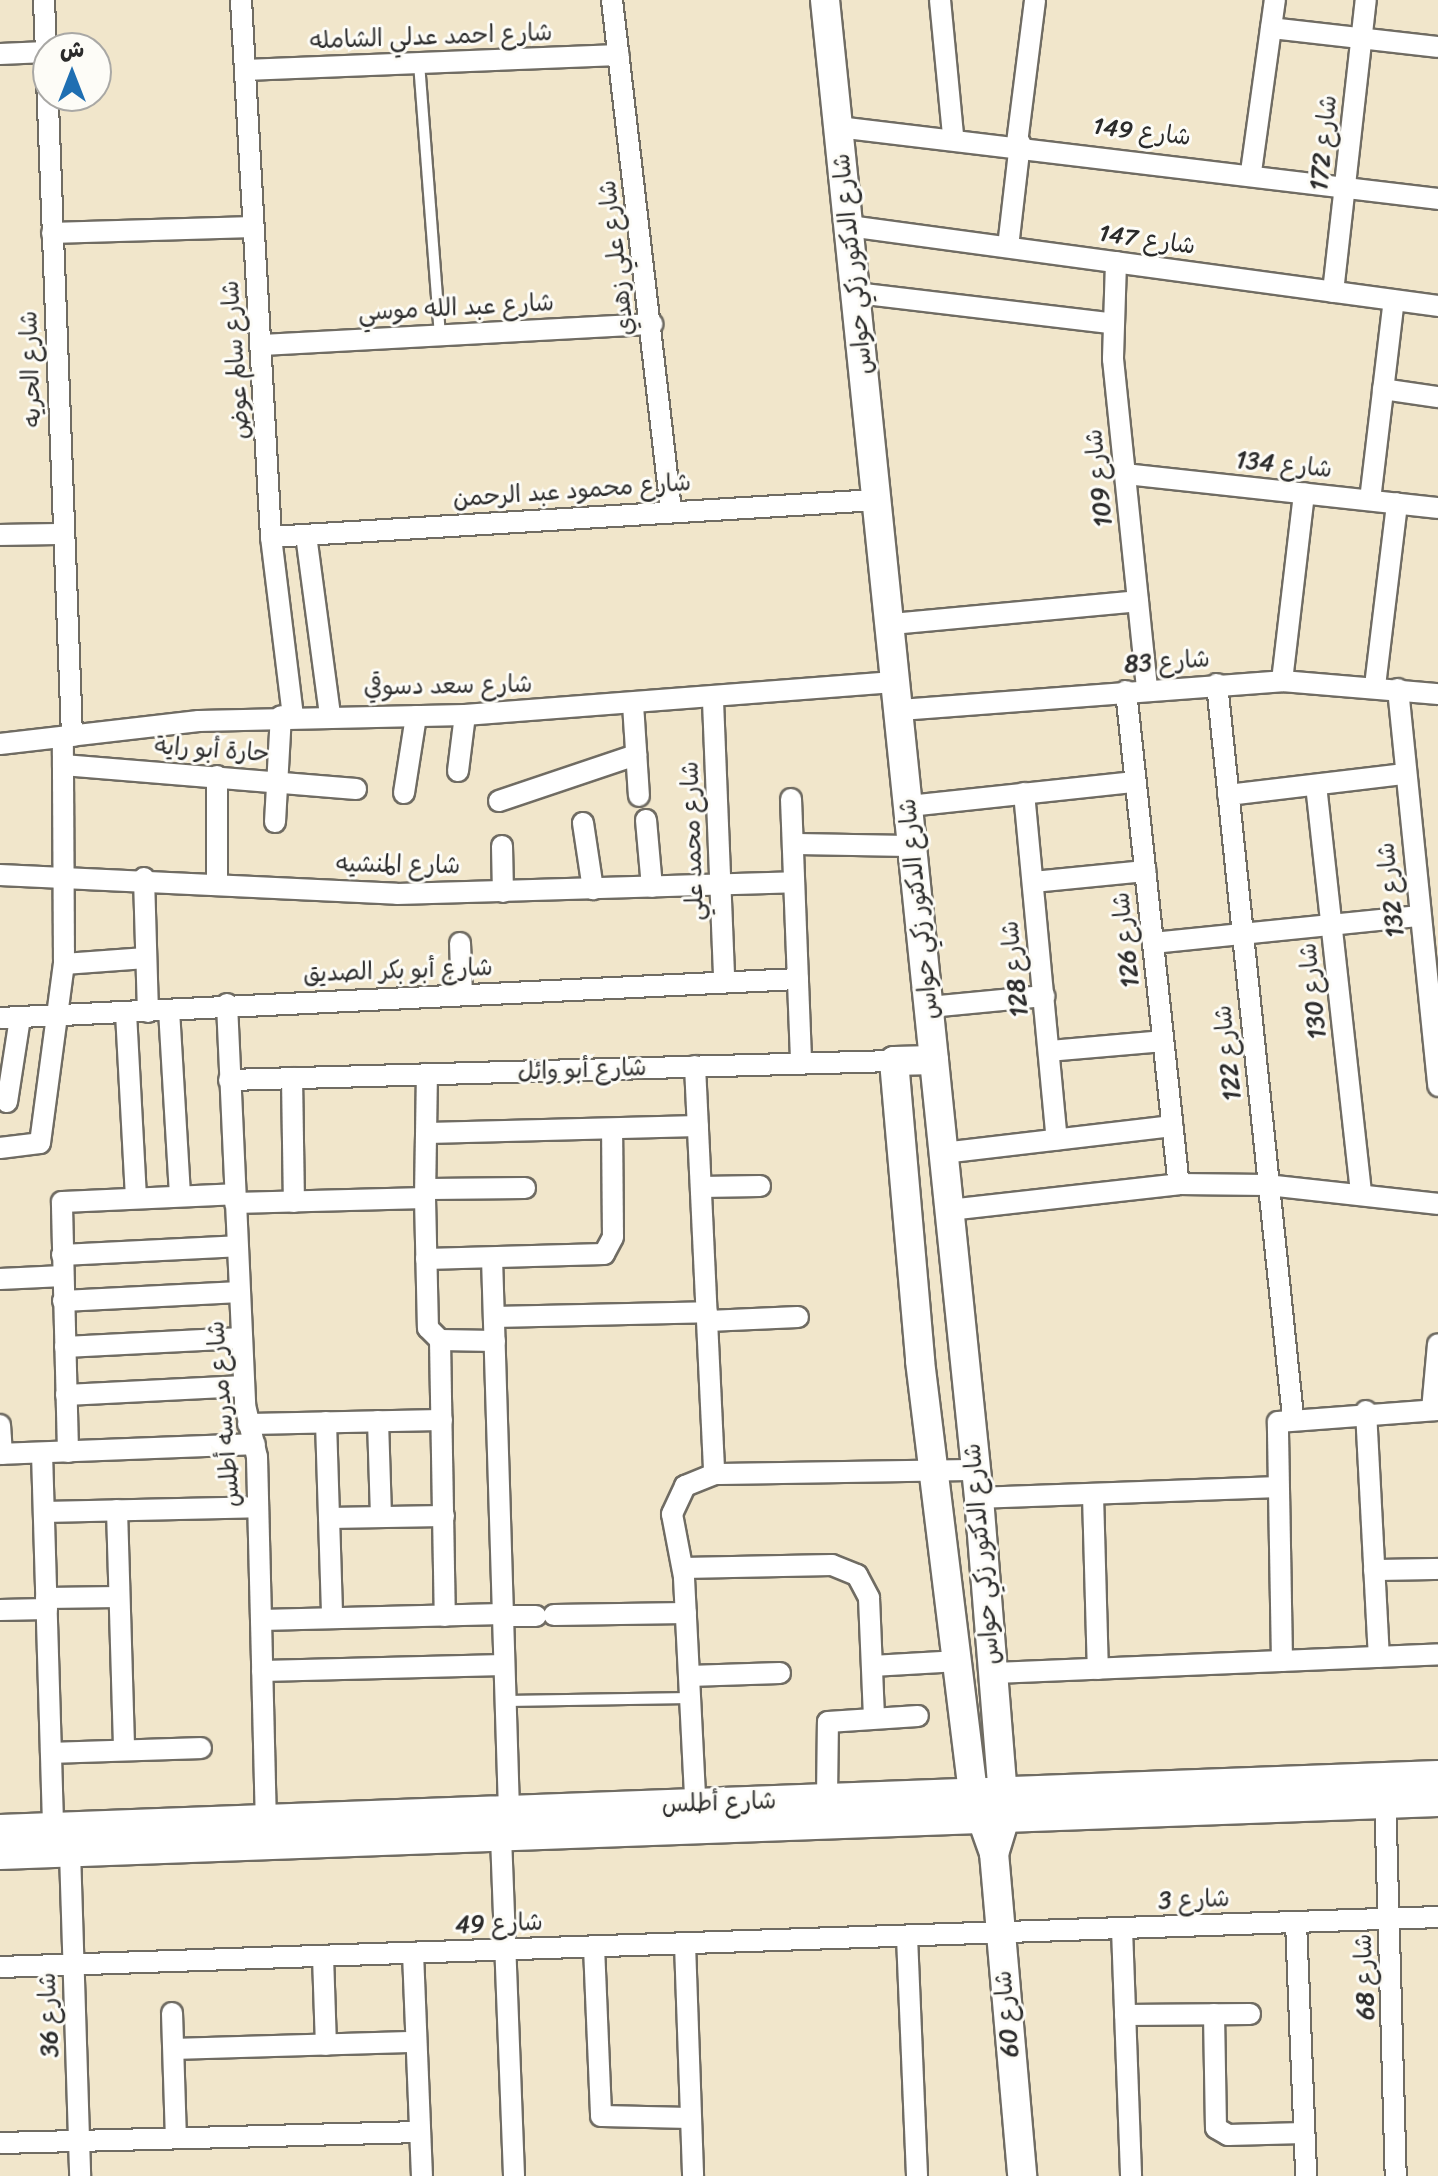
<!DOCTYPE html>
<meta charset="utf-8">
<style>
body{margin:0}
#map{position:relative;width:1438px;height:2176px;overflow:hidden;background:#f1e6cb;font-family:Sriracha,"Playpen Sans Arabic",sans-serif}
div>[style]{position:absolute}
.roads{filter:drop-shadow(2px 0 #706c63) drop-shadow(-2px 0 #706c63) drop-shadow(0 2px #706c63) drop-shadow(0 -2px #706c63)}
.lane>*{height:10px;margin:-5px;padding:0 5px;transform-origin:5px;border-radius:5px;background:#fff}
.street>*{height:20px;margin:-10px;padding:0 10px;transform-origin:10px;border-radius:10px;background:#fff}
.secondary>*{height:28px;margin:-14px;padding:0 14px;transform-origin:14px;border-radius:14px;background:#fff}
span{translate:-50% -50%;white-space:nowrap;text-align:center;line-height:1.15;-webkit-text-stroke:6px #fdfcf7;paint-order:stroke}
.street-label{font-size:24px;color:#2b2b2b}
.north{position:absolute;left:32px;top:32px;width:80px;height:80px;box-sizing:border-box;background:#fdfcf7;border:2px solid #a9a8a5;border-radius:50%;rotate:0deg;font-size:22px;font-weight:700;line-height:32px;text-align:center;color:#2b2b2b}
.north::after{content:'';display:block;margin:auto;width:28px;height:36px;background:#1f6fb2;clip-path:polygon(50% 0,100% 100%,50% 72%,0 100%)}
</style>
<div id="map">
<div class="roads">
<div class="lane">
<div style="left:419px;top:63px;width:272px;rotate:85.6deg"></div>
<div style="left:506px;top:1701px;width:184px;rotate:-0.9deg"></div>
</div>
<div class="street">
<div style="left:44px;top:0;width:737px;rotate:87.82deg"></div>
<div style="left:241px;top:0;width:538px;rotate:86.8deg"></div>
<div style="left:271px;top:537px;width:179px;rotate:83deg"></div>
<div style="left:612px;top:0;width:513px;rotate:83.4deg"></div>
<div style="left:940px;top:0;width:136px;rotate:84.5deg"></div>
<div style="left:1271px;top:28px;width:168px;rotate:6.5deg"></div>
<div style="left:0;top:54px;width:46px;rotate:-2.5deg"></div>
<div style="left:245px;top:70px;width:374px;rotate:-2.3deg"></div>
<div style="left:838px;top:127px;width:604px;rotate:6.84deg"></div>
<div style="left:1017px;top:143px;width:144px;rotate:-82.8deg"></div>
<div style="left:1251px;top:172px;width:174px;rotate:-82.1deg"></div>
<div style="left:849px;top:226px;width:594px;rotate:7.73deg"></div>
<div style="left:52px;top:233px;width:200px;rotate:-1.7deg"></div>
<div style="left:1008px;top:247px;width:105px;rotate:-83.4deg"></div>
<div style="left:1116px;top:262px;width:97px;rotate:91.8deg"></div>
<div style="left:1113px;top:359px;width:332px;rotate:84.1deg"></div>
<div style="left:1333px;top:292px;width:294px;rotate:-83.6deg"></div>
<div style="left:857px;top:293px;width:255px;rotate:6.8deg"></div>
<div style="left:263px;top:345px;width:390px;rotate:-3.1deg"></div>
<div style="left:1383px;top:389px;width:56px;rotate:8.3deg"></div>
<div style="left:1125px;top:474px;width:315px;rotate:6.2deg"></div>
<div style="left:1370px;top:500px;width:201px;rotate:-83.2deg"></div>
<div style="left:0;top:535px;width:63px;rotate:-0.9deg"></div>
<div style="left:306px;top:535px;width:181px;rotate:82.4deg"></div>
<div style="left:271px;top:537px;width:606px;rotate:-3.5deg"></div>
<div style="left:891px;top:624px;width:248px;rotate:-5.3deg"></div>
<div style="left:1282px;top:681px;width:189px;rotate:-83.3deg"></div>
<div style="left:1217px;top:684px;width:737px;rotate:84.08deg"></div>
<div style="left:1375px;top:686px;width:184px;rotate:-83.1deg"></div>
<div style="left:1398px;top:689px;width:399px;rotate:84.2deg"></div>
<div style="left:1126px;top:691px;width:496px;rotate:83.9deg"></div>
<div style="left:713px;top:701px;width:278px;rotate:87.7deg"></div>
<div style="left:633px;top:704px;width:92px;rotate:86.3deg"></div>
<div style="left:900px;top:710px;width:383px;rotate:-4.3deg"></div>
<div style="left:1282px;top:681px;width:157px;rotate:4.8deg"></div>
<div style="left:0;top:744px;width:200px;rotate:-6.6deg"></div>
<div style="left:199px;top:721px;width:266px;rotate:-1.3deg"></div>
<div style="left:465px;top:715px;width:433px;rotate:-4.4deg"></div>
<div style="left:63px;top:765px;width:294px;rotate:4.7deg"></div>
<div style="left:458px;top:771px;width:56px;rotate:-82.9deg"></div>
<div style="left:217px;top:776px;width:106px;rotate:90deg"></div>
<div style="left:1316px;top:785px;width:409px;rotate:83.7deg"></div>
<div style="left:404px;top:793px;width:78px;rotate:-81.1deg"></div>
<div style="left:1024px;top:793px;width:348px;rotate:84.6deg"></div>
<div style="left:1228px;top:795px;width:178px;rotate:-6.8deg"></div>
<div style="left:791px;top:799px;width:264px;rotate:87.8deg"></div>
<div style="left:499px;top:801px;width:145px;rotate:-18.6deg"></div>
<div style="left:909px;top:806px;width:227px;rotate:-6.1deg"></div>
<div style="left:646px;top:820px;width:67px;rotate:84.9deg"></div>
<div style="left:275px;top:822px;width:106px;rotate:-86.8deg"></div>
<div style="left:583px;top:823px;width:67px;rotate:81.4deg"></div>
<div style="left:793px;top:844px;width:120px;rotate:1deg"></div>
<div style="left:502px;top:846px;width:46px;rotate:88.8deg"></div>
<div style="left:0;top:875px;width:397px;rotate:2.7deg"></div>
<div style="left:397px;top:894px;width:397px;rotate:-1.7deg"></div>
<div style="left:144px;top:878px;width:134px;rotate:88.3deg"></div>
<div style="left:1033px;top:882px;width:113px;rotate:-5.6deg"></div>
<div style="left:460px;top:943px;width:52px;rotate:87.8deg"></div>
<div style="left:1153px;top:943px;width:268px;rotate:-5.8deg"></div>
<div style="left:64px;top:964px;width:82px;rotate:-4.2deg"></div>
<div style="left:227px;top:1004px;width:401px;rotate:87.4deg"></div>
<div style="left:245px;top:1405px;width:53px;rotate:77deg"></div>
<div style="left:257px;top:1457px;width:363px;rotate:88.6deg"></div>
<div style="left:929px;top:1007px;width:116px;rotate:-5.5deg"></div>
<div style="left:169px;top:1010px;width:186px;rotate:86.6deg"></div>
<div style="left:126px;top:1013px;width:185px;rotate:86.9deg"></div>
<div style="left:0;top:1018px;width:799px;rotate:-2.8deg"></div>
<div style="left:1049px;top:1051px;width:114px;rotate:-5deg"></div>
<div style="left:695px;top:1066px;width:408px;rotate:87.3deg"></div>
<div style="left:292px;top:1078px;width:124px;rotate:89.1deg"></div>
<div style="left:229px;top:1080px;width:665px;rotate:-1.64deg"></div>
<div style="left:7px;top:1102px;width:85px;rotate:-81.2deg"></div>
<div style="left:428px;top:1133px;width:270px;rotate:-1.5deg"></div>
<div style="left:0;top:1148px;width:40px;rotate:-7.1deg"></div>
<div style="left:40px;top:1143px;width:181px;rotate:-82.4deg"></div>
<div style="left:64px;top:964px;width:226px;rotate:-90.3deg"></div>
<div style="left:943px;top:1153px;width:231px;rotate:-6.7deg"></div>
<div style="left:701px;top:1187px;width:59px;rotate:-1deg"></div>
<div style="left:430px;top:1189px;width:95px;rotate:-0.6deg"></div>
<div style="left:425px;top:1198px;width:130px;rotate:88.7deg"></div>
<div style="left:428px;top:1328px;width:17px;rotate:45deg"></div>
<div style="left:440px;top:1340px;width:55px;rotate:1deg"></div>
<div style="left:235px;top:1203px;width:190px;rotate:-1.5deg"></div>
<div style="left:425px;top:1198px;width:124px;rotate:-89.1deg"></div>
<div style="left:949px;top:1210px;width:231px;rotate:-6.4deg"></div>
<div style="left:1179px;top:1184px;width:88px;rotate:0.7deg"></div>
<div style="left:1267px;top:1185px;width:172px;rotate:6.3deg"></div>
<div style="left:62px;top:1255px;width:175px;rotate:-2.9deg"></div>
<div style="left:492px;top:1258px;width:553px;rotate:88.24deg"></div>
<div style="left:426px;top:1259px;width:178px;rotate:-1.6deg"></div>
<div style="left:604px;top:1254px;width:19px;rotate:-62deg"></div>
<div style="left:613px;top:1237px;width:108px;rotate:-90.5deg"></div>
<div style="left:0;top:1279px;width:63px;rotate:-2.7deg"></div>
<div style="left:63px;top:1301px;width:177px;rotate:-2.9deg"></div>
<div style="left:494px;top:1317px;width:213px;rotate:-1.3deg"></div>
<div style="left:708px;top:1321px;width:90px;rotate:-2.5deg"></div>
<div style="left:440px;top:1340px;width:276px;rotate:89deg"></div>
<div style="left:65px;top:1347px;width:177px;rotate:-2.9deg"></div>
<div style="left:66px;top:1395px;width:178px;rotate:-2.9deg"></div>
<div style="left:1432px;top:1410px;width:66px;rotate:-84.8deg"></div>
<div style="left:1366px;top:1411px;width:246px;rotate:87deg"></div>
<div style="left:378px;top:1421px;width:96px;rotate:88.2deg"></div>
<div style="left:326px;top:1422px;width:196px;rotate:88.2deg"></div>
<div style="left:248px;top:1424px;width:194px;rotate:-1.2deg"></div>
<div style="left:0;top:1425px;width:29px;rotate:86deg"></div>
<div style="left:68px;top:1452px;width:250px;rotate:-91.4deg"></div>
<div style="left:62px;top:1202px;width:173px;rotate:-2.6deg"></div>
<div style="left:42px;top:1453px;width:374px;rotate:88.3deg"></div>
<div style="left:0;top:1454px;width:255px;rotate:-2.2deg"></div>
<div style="left:1093px;top:1495px;width:174px;rotate:88.4deg"></div>
<div style="left:979px;top:1498px;width:297px;rotate:-2.1deg"></div>
<div style="left:117px;top:1510px;width:240px;rotate:88.3deg"></div>
<div style="left:44px;top:1512px;width:214px;rotate:-1.3deg"></div>
<div style="left:329px;top:1518px;width:115px;rotate:-1deg"></div>
<div style="left:683px;top:1568px;width:149px;rotate:-1.2deg"></div>
<div style="left:832px;top:1565px;width:27px;rotate:22deg"></div>
<div style="left:857px;top:1575px;width:26px;rotate:62deg"></div>
<div style="left:869px;top:1598px;width:119px;rotate:87.6deg"></div>
<div style="left:1374px;top:1570px;width:64px;rotate:-0.9deg"></div>
<div style="left:46px;top:1598px;width:73px;rotate:-0.8deg"></div>
<div style="left:0;top:1610px;width:47px;rotate:-1.2deg"></div>
<div style="left:554px;top:1615px;width:132px;rotate:-0.9deg"></div>
<div style="left:503px;top:1616px;width:33px"></div>
<div style="left:261px;top:1620px;width:242px;rotate:-1.4deg"></div>
<div style="left:1282px;top:1661px;width:239px;rotate:-91deg"></div>
<div style="left:1278px;top:1422px;width:160px;rotate:-4.3deg"></div>
<div style="left:872px;top:1666px;width:87px;rotate:-3.3deg"></div>
<div style="left:262px;top:1671px;width:242px;rotate:-1.4deg"></div>
<div style="left:993px;top:1673px;width:445px;rotate:-2.4deg"></div>
<div style="left:689px;top:1676px;width:91px;rotate:-1.9deg"></div>
<div style="left:51px;top:1753px;width:150px;rotate:-1.9deg"></div>
<div style="left:1385px;top:1792px;width:384px;rotate:88.4deg"></div>
<div style="left:827px;top:1799px;width:77px;rotate:-89.3deg"></div>
<div style="left:828px;top:1722px;width:90px;rotate:-3.8deg"></div>
<div style="left:696px;top:1815px;width:238px;rotate:-92.9deg"></div>
<div style="left:684px;top:1577px;width:64px;rotate:-100.8deg"></div>
<div style="left:672px;top:1514px;width:31px;rotate:-65deg"></div>
<div style="left:685px;top:1486px;width:31px;rotate:-22deg"></div>
<div style="left:714px;top:1474px;width:261px;rotate:-0.9deg"></div>
<div style="left:501px;top:1837px;width:339px;rotate:87.8deg"></div>
<div style="left:70px;top:1852px;width:324px;rotate:88.2deg"></div>
<div style="left:1296px;top:1922px;width:254px;rotate:87.7deg"></div>
<div style="left:1122px;top:1929px;width:247px;rotate:87.9deg"></div>
<div style="left:907px;top:1937px;width:239px;rotate:87.6deg"></div>
<div style="left:685px;top:1944px;width:232px;rotate:88deg"></div>
<div style="left:594px;top:1947px;width:169px;rotate:87.6deg"></div>
<div style="left:601px;top:2116px;width:90px;rotate:1.3deg"></div>
<div style="left:413px;top:1953px;width:223px;rotate:87.7deg"></div>
<div style="left:323px;top:1956px;width:89px;rotate:88.1deg"></div>
<div style="left:0;top:1967px;width:1439px;rotate:-1.99deg"></div>
<div style="left:172px;top:2013px;width:125px;rotate:88.2deg"></div>
<div style="left:1214px;top:2014px;width:114px;rotate:89deg"></div>
<div style="left:1216px;top:2128px;width:14px;rotate:30deg"></div>
<div style="left:1228px;top:2135px;width:76px;rotate:-1.5deg"></div>
<div style="left:1125px;top:2015px;width:125px;rotate:-0.5deg"></div>
<div style="left:174px;top:2049px;width:242px;rotate:-1.7deg"></div>
<div style="left:0;top:2143px;width:420px;rotate:-1.5deg"></div>
</div>
<div class="secondary">
<div style="left:825px;top:0;width:1506px;rotate:84.13deg"></div>
<div style="left:979px;top:1498px;width:321px;rotate:85.4deg"></div>
<div style="left:1005px;top:1818px;width:37px;rotate:107deg"></div>
<div style="left:934px;top:1060px;width:40px;rotate:178.6deg"></div>
<div style="left:894px;top:1061px;width:301px;rotate:85deg"></div>
<div style="left:920px;top:1361px;width:436px;rotate:83deg"></div>
<div style="left:973px;top:1794px;width:63px;rotate:70.4deg"></div>
<div style="left:994px;top:1853px;width:324px;rotate:85deg"></div>
<div style="left:0;top:1829px;width:1439px;rotate:-2.15deg"></div>
<div style="left:0;top:1855px;width:1439px;rotate:-2.11deg"></div>
</div>
</div>
<div class="street-label">
<span style="left:431px;top:37px;rotate:-2deg">شارع احمد عدلي الشامله</span>
<span style="left:1142px;top:132px;rotate:7deg">شارع 149</span>
<span style="left:1324px;top:143px;rotate:-84deg">شارع 172</span>
<span style="left:1147px;top:240px;rotate:8deg">شارع 147</span>
<span style="left:617px;top:258px;rotate:-97deg">شارع علي زهدي</span>
<span style="left:853px;top:264px;rotate:-96deg">شارع الدكتور زكي حواس</span>
<span style="left:456px;top:308px;rotate:-3deg">شارع عبد الله موسي</span>
<span style="left:236px;top:360px;rotate:-94deg">شارع سالم عوض</span>
<span style="left:31px;top:369px;rotate:-92deg">شارع الحريه</span>
<span style="left:1284px;top:465px;rotate:6deg">شارع 134</span>
<span style="left:1099px;top:478px;rotate:-96deg">شارع 109</span>
<span style="left:572px;top:491px;rotate:-4deg">شارع محمود عبد الرحمن</span>
<span style="left:1167px;top:662px;rotate:-4deg">شارع 83</span>
<span style="left:448px;top:686px;rotate:-1deg">شارع سعد دسوقي</span>
<span style="left:212px;top:750px;rotate:4deg">حارة أبو راية</span>
<span style="left:693px;top:841px;rotate:-92deg">شارع محمد علي</span>
<span style="left:398px;top:865px;rotate:1deg">شارع المنشيه</span>
<span style="left:1391px;top:890px;rotate:-96deg">شارع 132</span>
<span style="left:919px;top:909px;rotate:-96deg">شارع الدكتور زكي حواس</span>
<span style="left:1126px;top:940px;rotate:-96deg">شارع 126</span>
<span style="left:1015px;top:969px;rotate:-96deg">شارع 128</span>
<span style="left:398px;top:971px;rotate:-2deg">شارع أبو بكر الصديق</span>
<span style="left:1313px;top:991px;rotate:-96deg">شارع 130</span>
<span style="left:1228px;top:1053px;rotate:-96deg">شارع 122</span>
<span style="left:582px;top:1070px;rotate:-2deg">شارع أبو وائل</span>
<span style="left:224px;top:1414px;rotate:-95deg">شارع مدرسه أطلس</span>
<span style="left:982px;top:1554px;rotate:-95deg">شارع الدكتور زكي حواس</span>
<span style="left:719px;top:1803px;rotate:-2deg">شارع أطلس</span>
<span style="left:1194px;top:1900px;rotate:-2deg">شارع 3</span>
<span style="left:499px;top:1924px;rotate:-2deg">شارع 49</span>
<span style="left:1365px;top:1977px;rotate:-92deg">شارع 68</span>
<span style="left:1007px;top:2014px;rotate:-95deg">شارع 60</span>
<span style="left:49px;top:2015px;rotate:-92deg">شارع 36</span>
</div>
<div class="north">ش</div>
</div>
